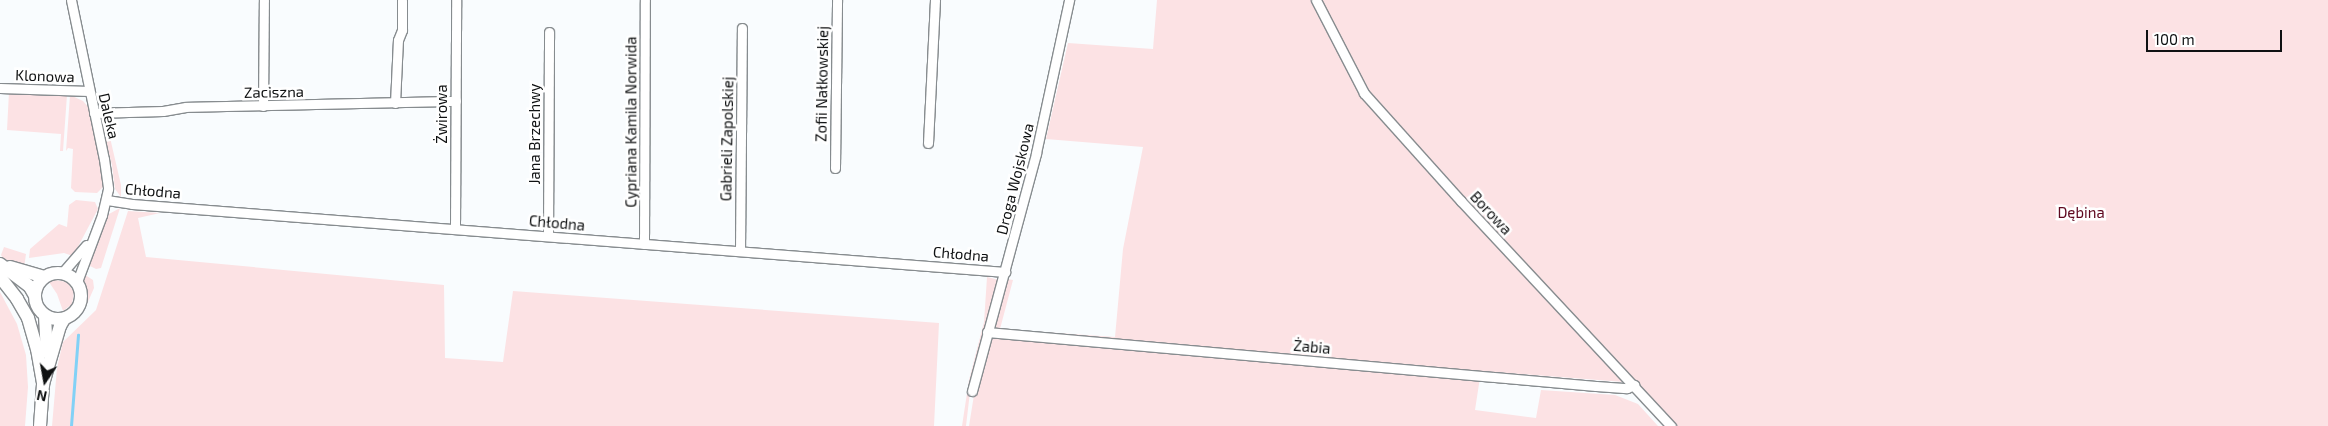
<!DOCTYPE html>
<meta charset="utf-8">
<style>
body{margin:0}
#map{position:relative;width:2328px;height:426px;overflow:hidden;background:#f9fcfe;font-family:"Exo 2",sans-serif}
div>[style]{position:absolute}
.green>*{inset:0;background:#fce2e4}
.stream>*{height:2.5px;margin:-1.25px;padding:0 1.25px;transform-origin:1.25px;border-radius:1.25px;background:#82d1f6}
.roads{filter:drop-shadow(1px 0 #878c8f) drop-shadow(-1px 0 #878c8f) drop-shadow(0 1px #878c8f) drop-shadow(0 -1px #878c8f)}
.street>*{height:9px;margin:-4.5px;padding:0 4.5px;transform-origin:4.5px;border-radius:4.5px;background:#fff}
.secondary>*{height:12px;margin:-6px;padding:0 6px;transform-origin:6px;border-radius:6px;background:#fff}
.secondary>.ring{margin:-6px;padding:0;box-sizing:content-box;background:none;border:12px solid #fff;border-radius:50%}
span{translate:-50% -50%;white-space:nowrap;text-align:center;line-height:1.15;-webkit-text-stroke:5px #fff;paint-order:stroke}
.street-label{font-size:15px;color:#0f1112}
.park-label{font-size:15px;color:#5f081f}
.north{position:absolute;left:20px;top:356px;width:50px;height:50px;-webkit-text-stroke:4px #fff;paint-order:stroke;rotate:192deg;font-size:14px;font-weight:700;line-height:20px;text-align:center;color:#0f1112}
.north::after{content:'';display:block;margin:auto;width:18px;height:22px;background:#0f1112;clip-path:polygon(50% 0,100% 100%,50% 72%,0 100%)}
.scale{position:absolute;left:2146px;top:30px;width:136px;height:22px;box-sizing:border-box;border:2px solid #0f1112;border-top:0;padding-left:6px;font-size:15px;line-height:18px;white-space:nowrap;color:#0f1112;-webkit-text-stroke:4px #fff;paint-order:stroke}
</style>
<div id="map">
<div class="green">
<div style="clip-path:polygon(1157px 0,2328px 0,2328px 426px,1664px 426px,1624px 382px,1481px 371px,1475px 410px,1536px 418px,1541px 390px,1615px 395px,1638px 404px,1658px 426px,969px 426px,978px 370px,1007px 279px,1013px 280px,1000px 329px,1115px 337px,1123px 249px,1143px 147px,1046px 139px,1068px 43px,1153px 49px)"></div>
<div style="clip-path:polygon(9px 92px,67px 95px,63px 151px,60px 151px,61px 134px,7px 130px)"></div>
<div style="clip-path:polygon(70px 95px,83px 101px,90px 109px,102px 167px,103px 187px,97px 193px,75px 192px,71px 188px,73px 149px,68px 148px,66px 151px)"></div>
<div style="clip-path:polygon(105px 116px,121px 185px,121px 197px,115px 189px,112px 165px,102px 126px)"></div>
<div style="clip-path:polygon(76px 200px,95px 202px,98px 209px,73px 256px,64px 253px,29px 258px,30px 249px,59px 224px,67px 227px,69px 205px)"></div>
<div style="clip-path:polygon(120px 208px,101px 268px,96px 269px,86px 264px,109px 214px)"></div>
<div style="clip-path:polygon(128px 211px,160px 213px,138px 218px,146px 257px,444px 285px,445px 358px,503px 362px,513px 291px,939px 323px,934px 426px,52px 426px,57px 368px,63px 342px,96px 310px)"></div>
<div style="clip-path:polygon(4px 247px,26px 254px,24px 268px,3px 258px,1px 255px)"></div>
<div style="clip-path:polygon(82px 273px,93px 280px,94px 288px,84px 311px,64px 330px,66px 324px,78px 315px,83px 306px,85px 292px)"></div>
<div style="clip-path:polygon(987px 277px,999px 280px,970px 392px,966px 426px,962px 426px,969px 380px,984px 322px)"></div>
<div style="clip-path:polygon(55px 280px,67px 282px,74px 292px,72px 304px,63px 311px,57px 294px,49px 282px)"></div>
<div style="clip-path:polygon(0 292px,17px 324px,26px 355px,28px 387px,25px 426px,0 426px)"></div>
</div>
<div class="stream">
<div style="left:71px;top:426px;width:91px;rotate:-85.6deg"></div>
</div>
<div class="roads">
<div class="street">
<div style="left:71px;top:0;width:162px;rotate:78.3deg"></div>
<div style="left:104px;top:159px;width:30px;rotate:82deg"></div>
<div style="left:108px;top:189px;width:27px;rotate:103deg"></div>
<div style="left:102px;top:215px;width:72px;rotate:110.5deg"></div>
<div style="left:1316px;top:0;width:105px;rotate:62.7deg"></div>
<div style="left:1364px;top:93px;width:145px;rotate:48.1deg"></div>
<div style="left:1461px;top:201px;width:308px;rotate:47deg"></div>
<div style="left:0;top:88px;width:89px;rotate:1.9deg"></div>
<div style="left:395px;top:103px;width:63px;rotate:-87.3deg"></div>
<div style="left:398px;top:40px;width:11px;rotate:-68deg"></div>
<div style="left:402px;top:30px;width:30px;rotate:-90deg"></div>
<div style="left:263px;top:106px;width:106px;rotate:-89.5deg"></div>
<div style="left:94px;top:113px;width:69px;rotate:-1.7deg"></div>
<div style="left:163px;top:111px;width:23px;rotate:-10deg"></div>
<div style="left:186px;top:107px;width:270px;rotate:-1.3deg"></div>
<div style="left:928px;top:143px;width:143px;rotate:-87.2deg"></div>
<div style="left:835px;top:168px;width:168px;rotate:-89.3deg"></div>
<div style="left:107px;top:200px;width:25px;rotate:9deg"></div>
<div style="left:132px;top:204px;width:876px;rotate:4.45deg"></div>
<div style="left:455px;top:228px;width:228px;rotate:-89.7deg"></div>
<div style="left:548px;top:236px;width:204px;rotate:-89.7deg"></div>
<div style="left:644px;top:244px;width:244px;rotate:-89.8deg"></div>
<div style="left:740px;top:250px;width:222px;rotate:-89.5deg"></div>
<div style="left:62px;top:273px;width:37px;rotate:-49deg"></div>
<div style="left:987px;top:332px;width:611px;rotate:5.07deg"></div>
<div style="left:1596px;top:386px;width:31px;rotate:4deg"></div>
<div style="left:1627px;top:388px;width:8px;rotate:-23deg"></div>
<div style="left:972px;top:391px;width:246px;rotate:-74.9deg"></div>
<div style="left:1036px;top:153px;width:157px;rotate:-77.8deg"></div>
</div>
<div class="secondary">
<div style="left:0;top:264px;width:38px;rotate:37deg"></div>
<div style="left:30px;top:287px;width:8px;rotate:60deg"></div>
<div style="left:10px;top:267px;width:35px;rotate:16deg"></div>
<div class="ring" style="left:35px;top:273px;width:34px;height:34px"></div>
<div style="left:0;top:277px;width:28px;rotate:52deg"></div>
<div style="left:17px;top:299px;width:22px;rotate:60deg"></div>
<div style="left:28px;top:318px;width:32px;rotate:74deg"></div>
<div style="left:37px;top:349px;width:36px;rotate:80deg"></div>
<div style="left:45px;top:316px;width:36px;rotate:87deg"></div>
<div style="left:40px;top:426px;width:42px;rotate:-85.9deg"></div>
<div style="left:43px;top:384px;width:60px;rotate:-73.7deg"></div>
<div style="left:60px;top:326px;width:8px;rotate:-60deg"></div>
</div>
</div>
<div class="street-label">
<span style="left:45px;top:76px;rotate:2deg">Klonowa</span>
<span style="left:822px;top:84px;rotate:-89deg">Zofii Nałkowskiej</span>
<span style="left:274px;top:92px;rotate:-1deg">Zaciszna</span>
<span style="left:442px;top:114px;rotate:-90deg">Żwirowa</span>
<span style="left:109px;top:116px;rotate:77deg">Daleka</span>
<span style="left:631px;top:122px;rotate:-90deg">Cypriana Kamila Norwida</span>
<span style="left:535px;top:134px;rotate:-90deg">Jana Brzechwy</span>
<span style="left:727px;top:139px;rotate:-89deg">Gabrieli Zapolskiej</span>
<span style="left:1015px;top:179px;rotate:-76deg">Droga Wojskowa</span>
<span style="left:153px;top:191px;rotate:5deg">Chłodna</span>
<span style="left:1491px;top:213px;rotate:47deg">Borowa</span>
<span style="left:557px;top:223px;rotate:5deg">Chłodna</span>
<span style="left:961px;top:254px;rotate:5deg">Chłodna</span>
<span style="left:1312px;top:347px;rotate:5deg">Żabia</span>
</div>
<div class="park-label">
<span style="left:2081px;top:213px">Dębina</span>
</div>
<div class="north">N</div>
<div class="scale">100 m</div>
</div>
